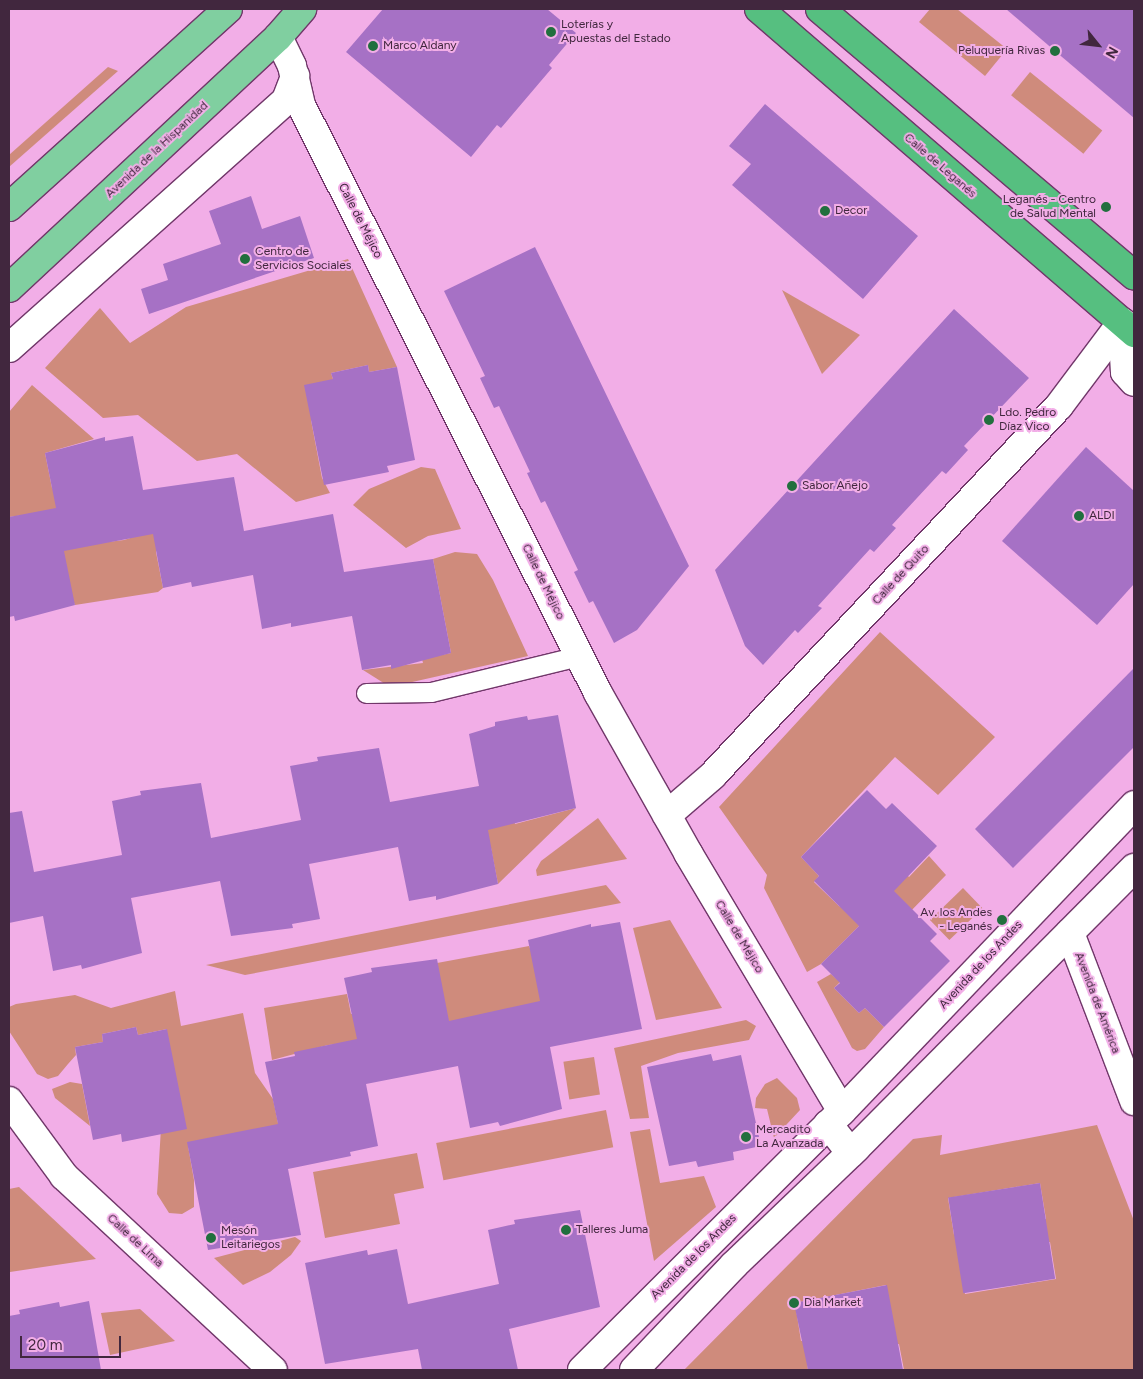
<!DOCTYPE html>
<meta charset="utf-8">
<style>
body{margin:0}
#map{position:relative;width:1143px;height:1379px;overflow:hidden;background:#f2aee7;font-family:Figtree,sans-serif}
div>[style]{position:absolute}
.green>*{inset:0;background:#cf8b7c;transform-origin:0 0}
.building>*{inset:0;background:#a671c5;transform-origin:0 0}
.roads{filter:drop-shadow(1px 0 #71376a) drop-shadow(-1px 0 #71376a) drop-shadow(0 1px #71376a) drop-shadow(0 -1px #71376a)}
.service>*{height:19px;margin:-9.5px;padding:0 9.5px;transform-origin:9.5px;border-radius:9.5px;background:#fff}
.minor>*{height:28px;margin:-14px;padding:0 14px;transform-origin:14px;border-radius:14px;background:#fff}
.secondary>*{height:28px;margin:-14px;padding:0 14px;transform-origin:14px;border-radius:14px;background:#fff}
.primary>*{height:28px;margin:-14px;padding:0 14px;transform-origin:14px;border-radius:14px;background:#80cfa0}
.trunk>*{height:28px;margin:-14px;padding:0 14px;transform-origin:14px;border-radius:14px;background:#56bf80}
.dots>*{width:14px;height:14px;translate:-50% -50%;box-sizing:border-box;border:2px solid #f2aee7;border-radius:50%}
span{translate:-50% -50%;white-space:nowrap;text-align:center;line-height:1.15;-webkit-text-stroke:4px #f2aee7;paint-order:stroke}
.poi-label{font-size:12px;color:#41273e}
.left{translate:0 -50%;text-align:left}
.right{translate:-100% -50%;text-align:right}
.street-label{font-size:12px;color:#41273e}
.frame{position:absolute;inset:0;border:10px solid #41273e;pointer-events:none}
.north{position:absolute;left:1073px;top:20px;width:50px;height:50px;-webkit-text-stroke:4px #f2aee7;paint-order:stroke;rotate:119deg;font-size:14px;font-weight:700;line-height:20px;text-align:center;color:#41273e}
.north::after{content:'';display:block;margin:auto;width:18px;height:22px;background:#41273e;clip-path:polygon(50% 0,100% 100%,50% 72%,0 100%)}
.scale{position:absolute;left:20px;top:1336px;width:101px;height:22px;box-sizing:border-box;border:2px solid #41273e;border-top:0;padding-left:6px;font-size:15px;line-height:18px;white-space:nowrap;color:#41273e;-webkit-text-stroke:4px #f2aee7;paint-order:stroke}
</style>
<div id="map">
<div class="green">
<div style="clip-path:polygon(930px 9px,957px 9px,1007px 49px,985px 76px,919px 22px)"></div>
<div style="clip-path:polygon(108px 67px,118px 71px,9px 167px,9px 155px)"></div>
<div style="left:1030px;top:72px;width:93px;height:30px;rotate:39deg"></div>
<div style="clip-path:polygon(348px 259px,397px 367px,369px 372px,368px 365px,331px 373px,333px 379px,311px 420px,322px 478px,330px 493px,296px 502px,237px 454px,197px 461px,138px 415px,103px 418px,45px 368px,100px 308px,130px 343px,186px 307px)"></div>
<div style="clip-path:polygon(782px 290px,860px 335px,822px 374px)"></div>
<div style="clip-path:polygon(32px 385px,94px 439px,45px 453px,52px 488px,69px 509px,9px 517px,9px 412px)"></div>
<div style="clip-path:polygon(421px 467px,435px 469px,461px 529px,428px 536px,406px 548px,353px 505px,369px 489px)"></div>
<div style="clip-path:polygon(165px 527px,156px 552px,163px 588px,158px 592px,75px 605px,51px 549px,124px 540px)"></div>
<div style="clip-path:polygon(455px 552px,477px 554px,493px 580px,528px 656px,390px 687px,363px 670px,423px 663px,422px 659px,451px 653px,433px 559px)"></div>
<div style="clip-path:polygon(880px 632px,995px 737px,938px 795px,895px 757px,801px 857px,819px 876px,814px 882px,839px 906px,865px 920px,821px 964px,807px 972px,764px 888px,767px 875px,719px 807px)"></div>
<div style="clip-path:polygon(576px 808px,498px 884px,491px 848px,474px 828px,514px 820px,515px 824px)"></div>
<div style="clip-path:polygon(598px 818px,627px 859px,537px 876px,536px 870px,541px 861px)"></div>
<div style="clip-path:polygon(888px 856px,909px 877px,929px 856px,946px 875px,906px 916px,867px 878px)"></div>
<div style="clip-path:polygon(606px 885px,621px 903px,245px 975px,206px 965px)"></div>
<div style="left:963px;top:888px;width:28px;height:46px;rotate:46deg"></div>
<div style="clip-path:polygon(670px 920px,722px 1008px,656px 1020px,633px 928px)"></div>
<div style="clip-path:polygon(529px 946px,553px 1004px,438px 1027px,437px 963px)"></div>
<div style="clip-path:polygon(831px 974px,840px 982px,834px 988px,859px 1013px,865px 1008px,884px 1027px,865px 1049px,857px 1051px,852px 1048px,817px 982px)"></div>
<div style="clip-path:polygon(175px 991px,181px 1026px,243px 1013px,255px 1073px,273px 1099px,279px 1128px,188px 1146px,194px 1180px,194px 1207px,182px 1214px,169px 1213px,157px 1194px,167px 1029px,138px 1035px,136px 1027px,102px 1034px,103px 1042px,75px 1047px,76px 1055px,68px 1064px,58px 1076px,48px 1079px,37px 1074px,9px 1031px,9px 1007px,16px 1004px,75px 995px,111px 1008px)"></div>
<div style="clip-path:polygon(347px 994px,351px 1014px,364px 1012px,369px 1041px,328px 1045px,272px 1060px,264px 1008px)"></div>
<div style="clip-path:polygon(746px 1020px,756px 1026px,749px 1040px,678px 1053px,641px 1066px,649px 1118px,630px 1119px,614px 1048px)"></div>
<div style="left:594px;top:1057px;width:38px;height:31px;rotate:81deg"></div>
<div style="clip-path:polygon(777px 1078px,797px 1098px,800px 1110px,774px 1138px,767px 1109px,755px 1108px,756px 1098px,765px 1084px)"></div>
<div style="clip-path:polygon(70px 1082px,82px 1084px,90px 1126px,55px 1098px,52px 1089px)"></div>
<div style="left:606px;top:1110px;width:38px;height:173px;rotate:79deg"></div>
<div style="clip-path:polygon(evenodd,1097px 1125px,1134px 1221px,1134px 1370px,904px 1370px,899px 1344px,878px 1348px,886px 1285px,795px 1303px,801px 1341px,822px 1337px,807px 1362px,808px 1370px,684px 1370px,913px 1139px,942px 1135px,940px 1155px,1097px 1125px,1040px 1183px,1046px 1219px,1027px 1222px,1031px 1245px,1050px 1242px,1056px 1279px,965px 1294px,959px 1257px,974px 1231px,954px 1235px,948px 1198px,1040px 1183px)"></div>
<div style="clip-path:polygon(650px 1129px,660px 1183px,704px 1176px,716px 1207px,654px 1261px,630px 1132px)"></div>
<div style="clip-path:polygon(417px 1153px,424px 1188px,394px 1194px,400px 1224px,325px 1238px,313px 1172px)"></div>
<div style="clip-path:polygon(19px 1187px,96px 1259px,10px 1272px,9px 1189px)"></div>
<div style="clip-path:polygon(295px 1237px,301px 1241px,291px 1255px,270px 1272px,243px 1285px,214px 1258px)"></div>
<div style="clip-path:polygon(140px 1309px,175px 1341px,110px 1355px,101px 1313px)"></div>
</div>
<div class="building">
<div style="clip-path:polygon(383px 9px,547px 9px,576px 33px,549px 65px,552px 68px,501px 128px,497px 125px,471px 157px,346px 52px)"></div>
<div style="clip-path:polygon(1006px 9px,1134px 9px,1134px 118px,1055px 51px)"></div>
<div style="clip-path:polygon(765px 104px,918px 236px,863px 299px,732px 185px,751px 164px,729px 146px)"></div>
<div style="clip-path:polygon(251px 196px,262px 229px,300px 216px,314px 258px,149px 314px,141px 289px,168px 280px,163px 264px,221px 244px,209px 211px)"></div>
<div style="clip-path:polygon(535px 247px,689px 566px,637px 630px,614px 643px,593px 601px,589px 603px,574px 572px,578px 570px,545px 501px,541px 503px,527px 473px,530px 472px,499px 406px,494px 408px,480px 378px,485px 376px,444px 291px)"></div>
<div style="clip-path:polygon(954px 309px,1029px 378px,964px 446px,968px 450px,946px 474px,942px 471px,892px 525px,896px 528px,874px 552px,870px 549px,818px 606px,822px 608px,798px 633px,795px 630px,763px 665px,745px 646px,715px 570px)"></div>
<div style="clip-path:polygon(368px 365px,369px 372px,397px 367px,415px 460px,387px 466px,389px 472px,324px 485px,304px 385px,333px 379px,331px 373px)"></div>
<div style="clip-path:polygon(133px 436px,143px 490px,234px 477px,244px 531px,333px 514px,344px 572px,433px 559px,451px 653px,391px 669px,391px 665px,362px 670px,352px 616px,291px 627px,291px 623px,262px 629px,253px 575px,192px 587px,191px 582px,163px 588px,153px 534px,64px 551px,75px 605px,15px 621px,14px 616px,9px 617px,9px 517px,56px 508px,45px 453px,105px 437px,105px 441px)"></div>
<div style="clip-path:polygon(1086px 447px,1134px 491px,1134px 584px,1097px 625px,1002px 541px)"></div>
<div style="clip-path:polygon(1134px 668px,1134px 747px,1013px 868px,975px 829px)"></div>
<div style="clip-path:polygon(558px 715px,576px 808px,488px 830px,498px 884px,436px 900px,436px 896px,409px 901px,398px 847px,309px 864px,320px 919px,292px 924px,293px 928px,231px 936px,220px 881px,131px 898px,142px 953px,82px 969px,81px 965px,53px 971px,43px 916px,9px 923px,9px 813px,22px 811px,34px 872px,122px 855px,112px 801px,141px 795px,140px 791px,201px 783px,211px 838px,301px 820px,290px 766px,318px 761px,317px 757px,379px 748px,390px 802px,479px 786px,469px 734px,495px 726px,495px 722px,527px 716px,528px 720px)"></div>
<div style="clip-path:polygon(867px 790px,886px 809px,892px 803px,937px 846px,894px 891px,937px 934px,930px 941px,950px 961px,884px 1027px,865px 1008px,859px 1013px,834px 988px,840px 983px,821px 964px,859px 926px,814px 881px,819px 876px,801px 857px)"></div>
<div style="clip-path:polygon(620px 922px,642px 1029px,550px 1047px,562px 1109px,500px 1126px,498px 1122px,470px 1128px,458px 1066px,366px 1084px,378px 1146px,350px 1152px,351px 1156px,288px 1169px,301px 1235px,208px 1250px,187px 1142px,278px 1124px,265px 1062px,295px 1056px,294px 1052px,357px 1039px,344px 978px,372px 972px,371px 968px,437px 959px,449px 1021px,540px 1001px,528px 940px,591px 924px,591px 927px)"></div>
<div style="clip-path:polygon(136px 1027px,138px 1035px,167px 1029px,187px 1129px,122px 1142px,121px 1134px,93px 1140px,75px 1047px,103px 1042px,102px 1034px)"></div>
<div style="clip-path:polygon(711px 1054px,713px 1061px,741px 1055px,761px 1146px,733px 1152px,734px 1160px,698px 1167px,696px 1161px,669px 1166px,647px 1067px)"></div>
<div style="left:1040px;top:1183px;width:97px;height:93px;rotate:81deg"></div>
<div style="clip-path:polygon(580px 1210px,600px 1307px,509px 1329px,518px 1370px,422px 1370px,418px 1349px,325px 1364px,305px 1263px,367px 1250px,368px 1255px,397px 1249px,408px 1304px,499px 1284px,488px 1230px,515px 1224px,514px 1220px)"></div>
<div style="clip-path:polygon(887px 1285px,903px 1370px,808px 1370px,794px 1303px)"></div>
<div style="clip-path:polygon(89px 1301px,101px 1370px,9px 1370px,9px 1316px,20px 1314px,19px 1310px,59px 1302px,60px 1307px)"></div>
</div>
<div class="roads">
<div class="service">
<div style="left:366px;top:693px;width:65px;rotate:-0.9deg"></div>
<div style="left:431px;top:692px;width:152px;rotate:-13.7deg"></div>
</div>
<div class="minor">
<div style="left:278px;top:37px;width:32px;rotate:64deg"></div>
<div style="left:292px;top:66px;width:40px;rotate:77deg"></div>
<div style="left:301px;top:105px;width:659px;rotate:63.2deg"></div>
<div style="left:598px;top:693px;width:184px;rotate:60.6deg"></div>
<div style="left:688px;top:853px;width:300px;rotate:59.2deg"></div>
<div style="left:1122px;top:322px;width:50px;rotate:86.6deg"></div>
<div style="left:1125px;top:372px;width:13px;rotate:48deg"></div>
<div style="left:9px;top:348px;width:372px;rotate:-41.8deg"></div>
<div style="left:286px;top:100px;width:26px;rotate:-69deg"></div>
<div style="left:667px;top:815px;width:60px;rotate:-40.9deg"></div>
<div style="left:712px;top:776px;width:507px;rotate:-46.84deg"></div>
<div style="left:1059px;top:406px;width:105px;rotate:-53.1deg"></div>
<div style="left:1070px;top:933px;width:180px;rotate:69.1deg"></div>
<div style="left:9px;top:1101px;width:93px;rotate:53.7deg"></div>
<div style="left:64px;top:1176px;width:285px;rotate:42.9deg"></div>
<div style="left:828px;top:1124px;width:37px;rotate:52deg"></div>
</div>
<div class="secondary">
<div style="left:582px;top:1370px;width:367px;rotate:-44.9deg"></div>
<div style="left:842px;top:1111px;width:423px;rotate:-46.3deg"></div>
<div style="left:634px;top:1370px;width:145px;rotate:-46.4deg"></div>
<div style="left:734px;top:1265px;width:168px;rotate:-43.8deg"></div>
<div style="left:855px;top:1149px;width:396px;rotate:-45.2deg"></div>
</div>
<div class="primary">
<div style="left:9px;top:207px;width:295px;rotate:-42.1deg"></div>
<div style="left:9px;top:288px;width:368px;rotate:-43deg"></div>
<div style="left:278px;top:37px;width:37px;rotate:-49deg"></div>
</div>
<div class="trunk">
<div style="left:759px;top:9px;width:496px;rotate:40.8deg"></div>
<div style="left:820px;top:9px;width:412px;rotate:40.3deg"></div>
</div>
</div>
<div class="dots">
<div style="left:551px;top:32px;background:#216f3e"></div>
<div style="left:373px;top:46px;background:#216f3e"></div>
<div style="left:1055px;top:51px;background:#216f3e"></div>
<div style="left:1106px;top:207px;background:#216f3e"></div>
<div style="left:825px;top:211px;background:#216f3e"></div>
<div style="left:245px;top:259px;background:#216f3e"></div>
<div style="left:989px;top:420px;background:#216f3e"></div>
<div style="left:792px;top:486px;background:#216f3e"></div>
<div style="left:1079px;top:516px;background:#216f3e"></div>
<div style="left:1002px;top:920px;background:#216f3e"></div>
<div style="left:746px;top:1137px;background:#216f3e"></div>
<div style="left:566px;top:1230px;background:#216f3e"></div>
<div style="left:211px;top:1238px;background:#216f3e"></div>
<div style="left:794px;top:1303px;background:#216f3e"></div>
</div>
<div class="poi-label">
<span class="left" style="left:561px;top:32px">Loterías y<br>Apuestas del Estado</span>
<span class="left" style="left:383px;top:46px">Marco Aldany</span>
<span class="right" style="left:1045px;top:51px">Peluquería Rivas</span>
<span class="right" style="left:1096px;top:207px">Leganés - Centro<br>de Salud Mental</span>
<span class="left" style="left:835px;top:211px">Decor</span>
<span class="left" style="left:255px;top:259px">Centro de<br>Servicios Sociales</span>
<span class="left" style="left:999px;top:420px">Ldo. Pedro<br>Díaz Vico</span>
<span class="left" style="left:802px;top:486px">Sabor Añejo</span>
<span class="left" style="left:1089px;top:516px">ALDI</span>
<span class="right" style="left:992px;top:920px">Av. los Andes<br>- Leganés</span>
<span class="left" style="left:756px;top:1137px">Mercadito<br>La Avanzada</span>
<span class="left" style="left:576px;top:1230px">Talleres Juma</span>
<span class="left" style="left:221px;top:1238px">Mesón<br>Leitariegos</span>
<span class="left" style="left:804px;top:1303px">Dia Market</span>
</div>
<div class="street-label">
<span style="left:157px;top:150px;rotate:-43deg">Avenida de la Hispanidad</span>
<span style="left:940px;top:166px;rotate:41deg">Calle de Leganés</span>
<span style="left:360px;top:221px;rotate:63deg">Calle de Méjico</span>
<span style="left:901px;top:575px;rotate:-47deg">Calle de Quito</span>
<span style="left:543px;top:582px;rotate:64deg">Calle de Méjico</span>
<span style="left:739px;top:937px;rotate:59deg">Calle de Méjico</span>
<span style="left:981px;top:965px;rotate:-47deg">Avenida de los Andes</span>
<span style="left:1097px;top:1003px;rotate:69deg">Avenida de América</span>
<span style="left:135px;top:1241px;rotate:43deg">Calle de Lima</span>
<span style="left:694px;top:1257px;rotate:-45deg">Avenida de los Andes</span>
</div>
<div class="frame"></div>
<div class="north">N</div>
<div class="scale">20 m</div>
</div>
